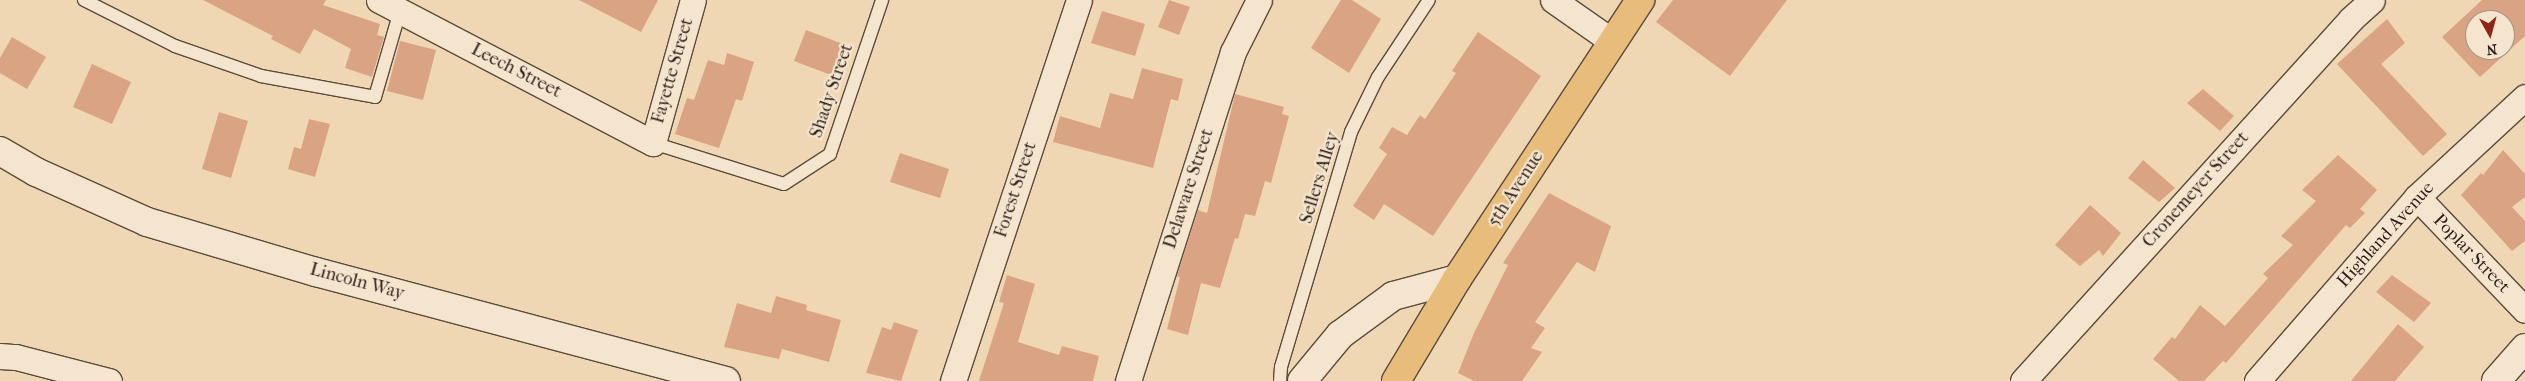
<!DOCTYPE html>
<html>
<head>
<meta charset="utf-8">
<style>
  body { margin:0 }
  #map { position:relative; width:2525px; height:381px; overflow:hidden; background:#f0d7b3; font-family:"IM FELL French Canon",serif }
  div>[style] { position:absolute }
  [style*='--x'] { left:calc(var(--x)*1px); top:calc(var(--y)*1px); width:calc(var(--w)*1px); rotate:calc(var(--a)*1deg) }
  .building>* { inset:0; background:#daa383 }
  .roads { filter:drop-shadow(1px 0 #5b4b3d) drop-shadow(-1px 0 #5b4b3d) drop-shadow(0 1px #5b4b3d) drop-shadow(0 -1px #5b4b3d) }
  .lane>* { height:12px; margin:-6px; padding:0 6px; transform-origin:6px; border-radius:6px; background:#f5e5ce }
  .street>* { height:25px; margin:-12.5px; padding:0 12.5px; transform-origin:12.5px; border-radius:12.5px; background:#f5e5ce }
  .secondary>* { height:28px; margin:-14px; padding:0 14px; transform-origin:14px; border-radius:14px; background:#f5e5ce }
  .primary>* { height:28px; margin:-14px; padding:0 14px; transform-origin:14px; border-radius:14px; background:#e8bc7a }
  span { translate:-50% -50%; white-space:nowrap; text-align:center; line-height:1.15; -webkit-text-stroke:4.5px #f5e5ce; paint-order:stroke }
  .street-label { font-size:18px; color:#291c16 }
  .north { position:absolute; left:2465px; top:10px; width:50px; height:50px; box-sizing:border-box; background:#f5e5ce; border:1px solid #a39584; border-radius:50%; rotate:173deg; font-size:14px; font-weight:700; line-height:20px; text-align:center; color:#291c16 }
  .north::after { content:''; display:block; margin:auto; width:18px; height:22px; background:#8f2418; clip-path:polygon(50% 0,100% 100%,50% 72%,0 100%) }
</style>
</head>
<body>
<div id="map">
  <div class="building">
    <div style="clip-path:polygon(203px 0,326px 0,323px 5px,380px 24px,377px 35px,384px 37px,372px 77px,345px 68px,351px 49px,314px 29px,300px 54px,271px 39px,273px 36px)"></div>
    <div style="clip-path:polygon(579px 0,658px 0,641px 32px)"></div>
    <div style="clip-path:polygon(1169px 0,1190px 7px,1179px 35px,1158px 27px)"></div>
    <div style="clip-path:polygon(1341px 0,1352px 0,1381px 19px,1349px 73px,1311px 48px)"></div>
    <div style="clip-path:polygon(1673px 0,1787px 0,1730px 76px,1656px 22px)"></div>
    <div style="clip-path:polygon(evenodd,2482px 0,2525px 0,2525px 36px,2480px 77px,2442px 37px,2482px 0,2475px 20px,2505px 20px,2505px 50px,2475px 50px,2475px 20px)"></div>
    <div style="clip-path:polygon(1102px 11px,1145px 24px,1135px 56px,1091px 43px)"></div>
    <div style="clip-path:polygon(2387px 19px,2405px 43px,2381px 64px,2447px 134px,2423px 156px,2337px 64px)"></div>
    <div style="clip-path:polygon(806px 30px,843px 44px,831px 75px,794px 61px)"></div>
    <div style="clip-path:polygon(1478px 32px,1541px 76px,1433px 236px,1384px 204px,1374px 220px,1353px 206px,1387px 154px,1379px 148px,1392px 127px,1407px 135px,1420px 115px,1425px 119px,1456px 73px,1452px 71px)"></div>
    <div style="clip-path:polygon(12px 37px,46px 57px,27px 89px,0 73px,0 58px)"></div>
    <div style="clip-path:polygon(400px 41px,436px 50px,423px 100px,387px 91px)"></div>
    <div style="clip-path:polygon(727px 53px,754px 62px,742px 101px,736px 99px,719px 148px,675px 134px,687px 98px,694px 100px,708px 60px,724px 65px)"></div>
    <div style="clip-path:polygon(92px 64px,131px 82px,112px 124px,73px 107px)"></div>
    <div style="clip-path:polygon(1142px 68px,1183px 79px,1178px 101px,1171px 99px,1153px 168px,1053px 142px,1060px 116px,1100px 128px,1110px 93px,1133px 99px)"></div>
    <div style="clip-path:polygon(2203px 89px,2234px 116px,2220px 131px,2187px 103px)"></div>
    <div style="clip-path:polygon(1235px 94px,1284px 107px,1282px 114px,1289px 116px,1271px 183px,1265px 181px,1255px 216px,1245px 214px,1238px 239px,1235px 238px,1220px 288px,1201px 283px,1188px 335px,1167px 329px,1180px 277px,1177px 276px,1198px 210px,1207px 213px)"></div>
    <div style="clip-path:polygon(219px 112px,248px 121px,231px 178px,202px 169px)"></div>
    <div style="clip-path:polygon(309px 119px,330px 124px,315px 177px,288px 169px,294px 147px,301px 149px)"></div>
    <div style="clip-path:polygon(2503px 150px,2525px 174px,2525px 197px,2512px 207px,2525px 221px,2525px 241px,2512px 251px,2461px 195px,2481px 173px,2483px 175px)"></div>
    <div style="clip-path:polygon(900px 153px,949px 169px,940px 198px,890px 182px)"></div>
    <div style="clip-path:polygon(2338px 155px,2377px 190px,2360px 209px,2365px 213px,2350px 228px,2346px 225px,2226px 363px,2223px 361px,2204px 381px,2179px 381px,2153px 359px,2172px 337px,2175px 339px,2200px 305px,2225px 326px,2268px 278px,2263px 274px,2293px 245px,2281px 236px,2316px 201px,2302px 190px)"></div>
    <div style="clip-path:polygon(2143px 160px,2175px 188px,2159px 202px,2128px 178px)"></div>
    <div style="clip-path:polygon(1549px 193px,1611px 226px,1595px 272px,1577px 262px,1535px 322px,1545px 328px,1531px 348px,1542px 352px,1522px 381px,1474px 381px,1458px 373px,1474px 333px,1508px 265px,1503px 263px)"></div>
    <div style="clip-path:polygon(2090px 205px,2121px 233px,2103px 256px,2099px 250px,2080px 266px,2055px 245px)"></div>
    <div style="clip-path:polygon(1007px 275px,1035px 284px,1018px 342px,1059px 355px,1062px 346px,1099px 356px,1093px 381px,979px 381px,1004px 303px,999px 302px)"></div>
    <div style="clip-path:polygon(2392px 275px,2431px 303px,2414px 322px,2376px 292px)"></div>
    <div style="clip-path:polygon(776px 296px,807px 305px,806px 310px,841px 320px,829px 362px,782px 349px,779px 359px,724px 347px,737px 303px,771px 313px)"></div>
    <div style="clip-path:polygon(894px 322px,918px 330px,901px 381px,866px 373px,882px 327px,891px 330px)"></div>
    <div style="clip-path:polygon(2398px 324px,2424px 347px,2395px 381px,2351px 381px)"></div>
  </div>
  <div class="roads">
    <div class="lane">
      <div style="--x:84;--y:0;--w:102;--a:26.8"></div>
      <div style="--x:175;--y:46;--w:91;--a:19.2"></div>
      <div style="--x:261;--y:76;--w:116;--a:10.4"></div>
      <div style="--x:375;--y:97;--w:90;--a:-73.8"></div>
      <div style="--x:653;--y:143;--w:137;--a:17.4"></div>
      <div style="--x:784;--y:184;--w:55;--a:-33.1"></div>
      <div style="--x:830;--y:154;--w:163;--a:-71.3"></div>
      <div style="--x:1280;--y:381;--w:14;--a:-86"></div>
      <div style="--x:1281;--y:367;--w:245;--a:-73.4"></div>
      <div style="--x:1351;--y:132;--w:61;--a:-63.9"></div>
      <div style="--x:1378;--y:77;--w:92;--a:-56.5"></div>
    </div>
    <div class="street">
      <div style="--x:379;--y:0;--w:309;--a:27.6"></div>
      <div style="--x:653;--y:143;--w:148;--a:-74.4"></div>
      <div style="--x:1553;--y:0;--w:73;--a:35"></div>
      <div style="--x:2417;--y:197;--w:156;--a:46.3"></div>
      <div style="--x:0;--y:356;--w:16;--a:4"></div>
      <div style="--x:16;--y:357;--w:96;--a:14.5"></div>
      <div style="--x:953;--y:381;--w:401;--a:-71.7"></div>
      <div style="--x:1128;--y:381;--w:345;--a:-72.3"></div>
      <div style="--x:1233;--y:52;--w:58;--a:-63.4"></div>
      <div style="--x:2023;--y:381;--w:488;--a:-47.8"></div>
      <div style="--x:2351;--y:19;--w:28;--a:-42"></div>
      <div style="--x:2257;--y:381;--w:244;--a:-49"></div>
      <div style="--x:2417;--y:197;--w:147;--a:-42.8"></div>
    </div>
    <div class="secondary">
      <div style="--x:0;--y:151;--w:42;--a:30.3"></div>
      <div style="--x:36;--y:172;--w:122;--a:24.2"></div>
      <div style="--x:147;--y:222;--w:176;--a:16.5"></div>
      <div style="--x:316;--y:272;--w:424;--a:14.9"></div>
      <div style="--x:1302;--y:381;--w:60;--a:-50.4"></div>
      <div style="--x:1340;--y:335;--w:66;--a:-36.3"></div>
      <div style="--x:1393;--y:296;--w:66;--a:-14.9"></div>
      <div style="--x:2496;--y:381;--w:44;--a:-48.7"></div>
    </div>
    <div class="primary">
      <div style="--x:1396;--y:381;--w:119;--a:-59.1"></div>
      <div style="--x:1457;--y:279;--w:334;--a:-56.7"></div>
    </div>
  </div>
  <div class="street-label">
    <span style="left:516px;top:71px;rotate:27deg">Leech Street</span>
    <span style="left:673px;top:71px;rotate:-74deg">Fayette Street</span>
    <span style="left:832px;top:91px;rotate:-71deg">Shady Street</span>
    <span style="left:1320px;top:178px;rotate:-73deg">Sellers Alley</span>
    <span style="left:1189px;top:189px;rotate:-72deg">Delaware Street</span>
    <span style="left:1516px;top:189px;rotate:-57deg">5th Avenue</span>
    <span style="left:1016px;top:190px;rotate:-72deg">Forest Street</span>
    <span style="left:2196px;top:190px;rotate:-48deg">Cronemeyer Street</span>
    <span style="left:2386px;top:235px;rotate:-48deg">Highland Avenue</span>
    <span style="left:2471px;top:254px;rotate:46deg">Poplar Street</span>
    <span style="left:357px;top:282px;rotate:15deg">Lincoln Way</span>
  </div>
  <div class="north">N</div>
</div>
</body>
</html>
